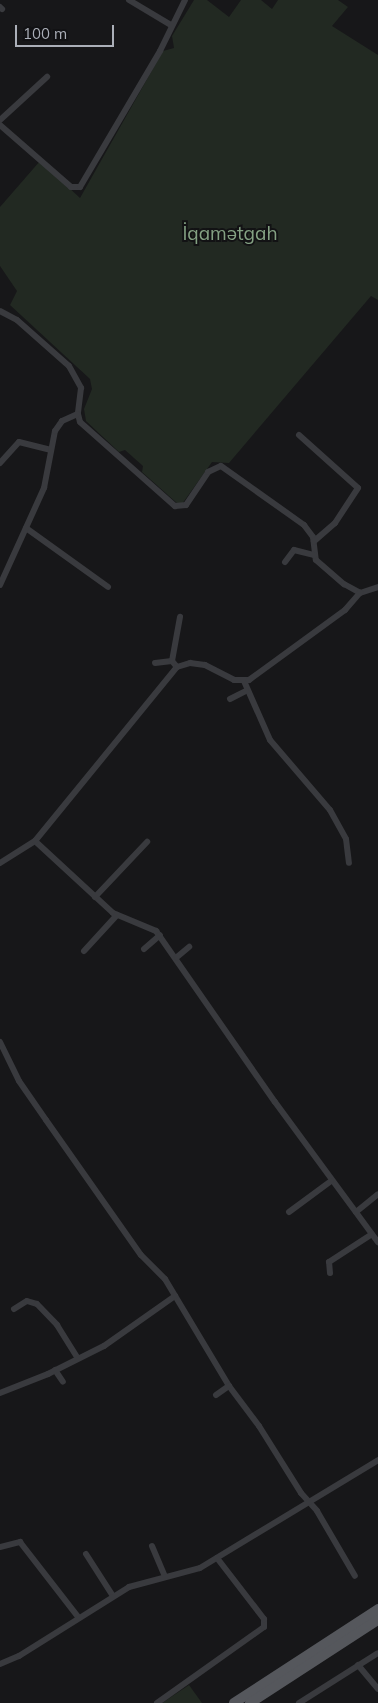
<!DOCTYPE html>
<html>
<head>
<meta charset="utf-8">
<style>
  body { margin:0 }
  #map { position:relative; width:378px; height:1703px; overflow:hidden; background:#171719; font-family:Mulish,sans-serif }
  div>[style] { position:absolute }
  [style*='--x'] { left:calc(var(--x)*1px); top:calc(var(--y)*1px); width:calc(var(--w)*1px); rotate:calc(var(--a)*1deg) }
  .green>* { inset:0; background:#222922 }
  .minor>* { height:6px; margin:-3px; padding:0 3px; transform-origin:3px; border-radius:3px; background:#393a3e }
  .primary>* { height:10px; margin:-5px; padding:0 5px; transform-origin:5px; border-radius:5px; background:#55575c }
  span { translate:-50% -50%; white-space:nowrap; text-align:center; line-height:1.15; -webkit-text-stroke:4px #121214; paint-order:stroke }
  .park-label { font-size:19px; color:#84a183 }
  .scale { position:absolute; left:15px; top:25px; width:99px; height:22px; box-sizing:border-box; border:2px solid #abafb8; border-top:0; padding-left:6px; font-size:15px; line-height:18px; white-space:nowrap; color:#abafb8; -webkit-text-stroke:4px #121214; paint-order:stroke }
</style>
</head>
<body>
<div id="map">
  <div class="green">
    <div style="clip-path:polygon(194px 0,207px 0,229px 17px,241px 0,261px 0,272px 9px,278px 0,338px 0,348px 7px,332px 26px,378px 55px,378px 300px,371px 296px,229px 463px,212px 462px,182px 504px,178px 504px,142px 472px,143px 466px,125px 450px,119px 452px,86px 421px,84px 409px,92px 389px,90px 379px,10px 305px,17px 291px,0 266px,0 207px,40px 161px,80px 198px,163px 51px,174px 48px,172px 36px)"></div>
    <div style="clip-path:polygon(189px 1685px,202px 1703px,162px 1703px)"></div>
  </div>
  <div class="minor">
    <div style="--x:129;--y:0;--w:49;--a:30.8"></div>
    <div style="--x:0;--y:7;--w:3;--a:45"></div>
    <div style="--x:0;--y:120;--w:64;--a:-42.5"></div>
    <div style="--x:0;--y:125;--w:94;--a:41.1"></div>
    <div style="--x:71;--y:187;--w:9;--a:0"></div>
    <div style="--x:80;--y:187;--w:158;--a:-59.5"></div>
    <div style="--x:160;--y:51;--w:57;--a:-63.9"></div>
    <div style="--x:0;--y:311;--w:19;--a:28"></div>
    <div style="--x:17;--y:320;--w:69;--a:41.5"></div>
    <div style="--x:69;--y:366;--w:25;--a:61"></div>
    <div style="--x:81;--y:388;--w:26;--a:97"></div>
    <div style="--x:78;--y:414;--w:8;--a:76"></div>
    <div style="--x:80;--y:422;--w:127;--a:41.5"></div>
    <div style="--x:175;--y:506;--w:11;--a:-5"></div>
    <div style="--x:186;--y:505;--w:40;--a:-56"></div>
    <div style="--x:208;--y:472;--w:14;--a:-25"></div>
    <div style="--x:221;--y:466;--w:102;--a:35.4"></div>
    <div style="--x:304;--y:525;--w:15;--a:53"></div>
    <div style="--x:313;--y:537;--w:23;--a:83"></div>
    <div style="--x:316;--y:560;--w:37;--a:41"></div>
    <div style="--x:344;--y:584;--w:18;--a:29"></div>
    <div style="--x:360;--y:593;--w:19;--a:-18"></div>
    <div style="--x:299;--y:435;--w:79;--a:41.9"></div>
    <div style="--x:358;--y:488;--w:42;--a:123.3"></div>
    <div style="--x:335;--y:523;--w:28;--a:139"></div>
    <div style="--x:0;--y:463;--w:28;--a:-48"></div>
    <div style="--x:19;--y:442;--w:32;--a:14"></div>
    <div style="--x:26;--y:528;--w:101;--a:35.7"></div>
    <div style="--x:285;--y:562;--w:15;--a:-53"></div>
    <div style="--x:294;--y:550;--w:21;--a:14"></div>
    <div style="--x:0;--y:585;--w:107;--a:-65.6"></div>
    <div style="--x:44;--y:488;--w:58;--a:-79.1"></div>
    <div style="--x:55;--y:431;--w:12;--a:-55"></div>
    <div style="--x:62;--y:421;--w:17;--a:-24"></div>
    <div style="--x:155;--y:663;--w:17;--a:-7"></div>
    <div style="--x:177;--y:667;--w:8;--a:-130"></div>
    <div style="--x:172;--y:661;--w:45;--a:-79.7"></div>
    <div style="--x:244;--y:681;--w:64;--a:66.2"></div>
    <div style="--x:270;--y:740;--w:92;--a:49.4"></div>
    <div style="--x:330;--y:810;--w:33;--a:61"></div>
    <div style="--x:346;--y:839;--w:24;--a:83"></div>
    <div style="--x:230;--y:699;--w:18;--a:-27"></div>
    <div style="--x:35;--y:841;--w:106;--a:42.7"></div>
    <div style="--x:113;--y:913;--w:47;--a:22.7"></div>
    <div style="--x:156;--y:931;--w:208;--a:55.2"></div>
    <div style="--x:275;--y:1102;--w:174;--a:53.7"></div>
    <div style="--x:0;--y:863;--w:41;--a:-32.2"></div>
    <div style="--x:35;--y:841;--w:225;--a:-50.8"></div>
    <div style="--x:177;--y:667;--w:14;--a:-17"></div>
    <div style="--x:190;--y:663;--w:15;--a:8"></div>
    <div style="--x:205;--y:665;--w:33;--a:27"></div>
    <div style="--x:234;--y:680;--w:15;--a:0"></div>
    <div style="--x:249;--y:680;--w:119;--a:-36.1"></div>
    <div style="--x:345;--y:610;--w:23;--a:-49"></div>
    <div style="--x:95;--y:897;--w:76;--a:-46.6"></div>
    <div style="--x:144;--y:949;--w:21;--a:-41"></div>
    <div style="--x:84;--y:951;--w:49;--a:-47.5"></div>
    <div style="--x:177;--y:957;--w:16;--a:-40"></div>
    <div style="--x:0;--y:1042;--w:43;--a:64"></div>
    <div style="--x:19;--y:1081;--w:47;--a:55.3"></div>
    <div style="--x:46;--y:1120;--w:165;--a:54.9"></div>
    <div style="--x:141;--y:1255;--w:34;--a:45"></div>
    <div style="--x:165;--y:1279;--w:125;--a:59.1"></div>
    <div style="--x:229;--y:1386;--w:50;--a:53.1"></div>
    <div style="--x:259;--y:1426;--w:79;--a:57.9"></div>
    <div style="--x:301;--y:1493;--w:24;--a:48"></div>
    <div style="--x:317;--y:1511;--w:75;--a:59.7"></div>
    <div style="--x:289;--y:1212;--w:52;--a:-36.4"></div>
    <div style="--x:356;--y:1212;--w:28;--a:-39"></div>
    <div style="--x:330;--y:1273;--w:11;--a:-95"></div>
    <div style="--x:329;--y:1262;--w:51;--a:-33.1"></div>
    <div style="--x:14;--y:1309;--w:15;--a:-32"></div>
    <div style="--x:27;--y:1301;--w:10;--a:17"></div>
    <div style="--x:37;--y:1304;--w:29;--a:46"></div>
    <div style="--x:57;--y:1325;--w:38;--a:58"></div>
    <div style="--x:55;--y:1370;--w:14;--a:56"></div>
    <div style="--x:0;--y:1393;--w:52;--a:-21.6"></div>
    <div style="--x:48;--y:1374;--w:63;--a:-26.6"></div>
    <div style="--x:104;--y:1346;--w:87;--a:-35.2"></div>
    <div style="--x:216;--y:1395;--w:16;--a:-35"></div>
    <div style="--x:152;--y:1546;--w:33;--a:67"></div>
    <div style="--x:0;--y:1547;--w:21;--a:-14"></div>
    <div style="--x:20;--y:1542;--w:96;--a:52.2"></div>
    <div style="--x:86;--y:1554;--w:50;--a:57.3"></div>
    <div style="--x:0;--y:1664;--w:21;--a:-23"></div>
    <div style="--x:19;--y:1656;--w:130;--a:-32.1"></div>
    <div style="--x:129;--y:1587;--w:73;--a:-15"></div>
    <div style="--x:200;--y:1568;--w:208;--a:-31.2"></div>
    <div style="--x:358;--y:1665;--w:31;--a:50"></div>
    <div style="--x:157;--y:1703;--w:131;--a:-35.4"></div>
    <div style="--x:264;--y:1627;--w:8;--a:-90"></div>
    <div style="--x:264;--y:1619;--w:77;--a:-127.6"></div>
    <div style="--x:299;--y:1703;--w:93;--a:-32.3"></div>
  </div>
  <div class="primary">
    <div style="--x:234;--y:1703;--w:172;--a:-33.1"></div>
    <div style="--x:250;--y:1703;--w:153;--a:-33"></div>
  </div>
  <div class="park-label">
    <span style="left:230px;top:234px">İqamətgah</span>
  </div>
  <div class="scale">100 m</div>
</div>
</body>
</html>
